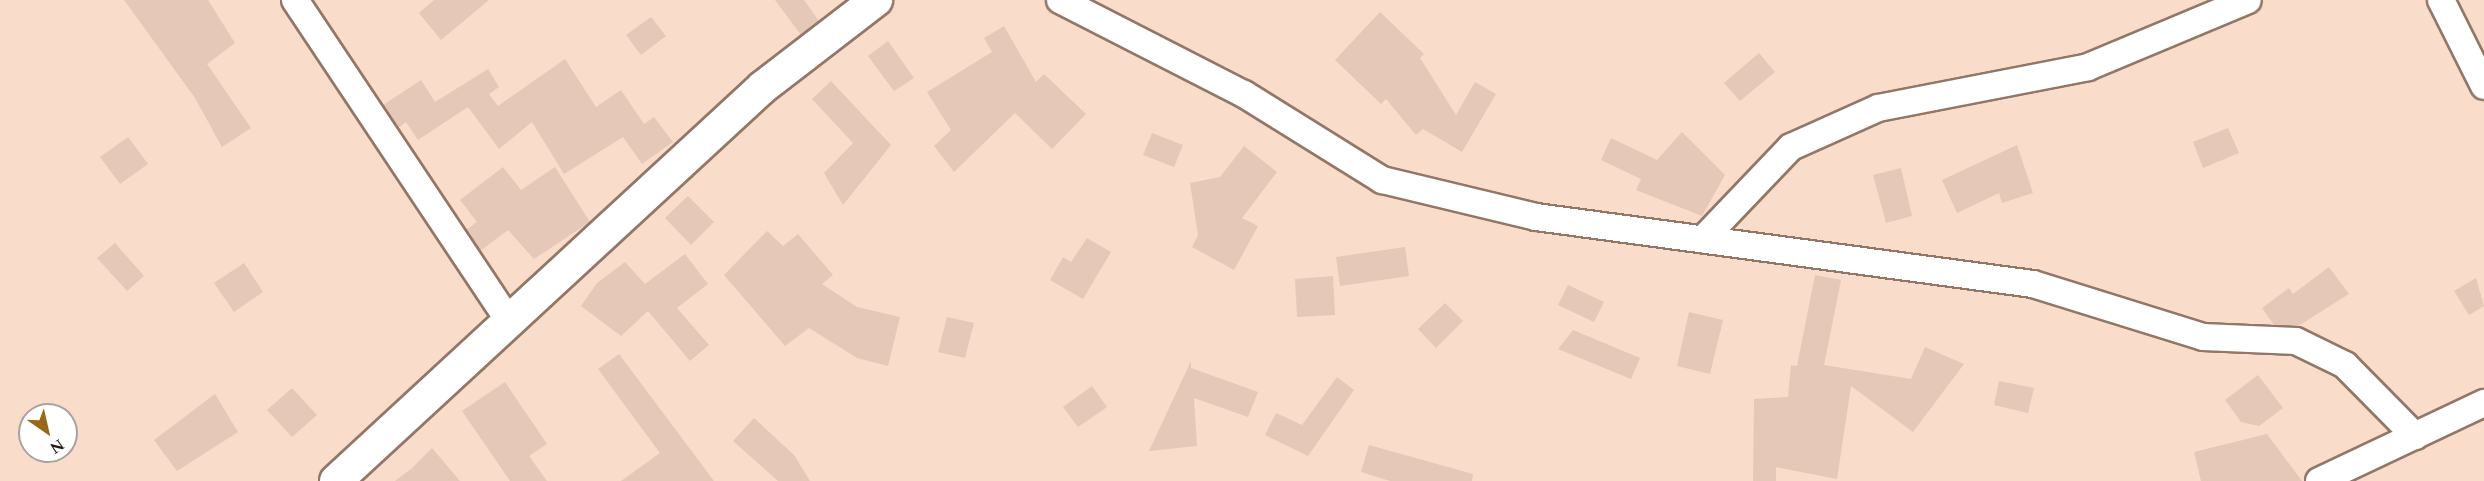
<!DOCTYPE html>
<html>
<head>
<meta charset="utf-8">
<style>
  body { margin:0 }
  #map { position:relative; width:2484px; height:481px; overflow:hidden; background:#feece1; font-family:Spectral,serif }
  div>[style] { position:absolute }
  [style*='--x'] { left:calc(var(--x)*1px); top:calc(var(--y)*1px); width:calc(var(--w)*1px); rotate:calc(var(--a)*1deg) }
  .built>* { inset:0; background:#fadccb }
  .building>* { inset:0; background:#e5c8b7 }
  .roads { filter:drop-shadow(2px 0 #927768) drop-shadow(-2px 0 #927768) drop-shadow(0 2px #927768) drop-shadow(0 -2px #927768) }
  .minor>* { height:26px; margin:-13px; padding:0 13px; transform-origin:13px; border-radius:13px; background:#fff }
  .tertiary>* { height:32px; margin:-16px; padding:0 16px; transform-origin:16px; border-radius:16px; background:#fff }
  span { translate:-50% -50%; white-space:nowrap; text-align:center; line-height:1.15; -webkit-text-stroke:4.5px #fff; paint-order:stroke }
  .north { position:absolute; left:18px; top:403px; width:60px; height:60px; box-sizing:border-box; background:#fff; border:2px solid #a8a3a1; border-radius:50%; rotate:146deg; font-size:16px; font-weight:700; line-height:24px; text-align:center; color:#251a14 }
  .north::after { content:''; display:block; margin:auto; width:21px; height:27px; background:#976817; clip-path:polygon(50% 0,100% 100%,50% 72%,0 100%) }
</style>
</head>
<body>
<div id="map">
  <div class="built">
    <div style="clip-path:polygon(evenodd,0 0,2484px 0,2484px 481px,0 481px,0 0,30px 415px,66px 415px,66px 451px,30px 451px,30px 415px)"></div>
  </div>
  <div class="building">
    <div style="clip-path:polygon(124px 0,208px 0,235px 43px,207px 64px,251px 128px,222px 147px,195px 98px)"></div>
    <div style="clip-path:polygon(434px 0,489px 0,441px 40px,419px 13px)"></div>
    <div style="clip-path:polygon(775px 0,804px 0,819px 21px,801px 35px)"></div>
    <div style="clip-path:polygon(1380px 12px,1424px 54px,1420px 58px,1456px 115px,1475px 82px,1496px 94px,1462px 152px,1423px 129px,1416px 135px,1386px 99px,1381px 104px,1335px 60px)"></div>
    <div style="clip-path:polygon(651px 17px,666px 36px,641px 55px,626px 35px)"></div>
    <div style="clip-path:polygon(1004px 26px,1036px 82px,1044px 74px,1086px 114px,1052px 149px,1015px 113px,954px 172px,934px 146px,951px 130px,927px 92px,992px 52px,984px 38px)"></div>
    <div style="clip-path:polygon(888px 41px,914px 78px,894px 91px,868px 56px)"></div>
    <div style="clip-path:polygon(1759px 53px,1775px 72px,1740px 101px,1724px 83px)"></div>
    <div style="clip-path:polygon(565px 59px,596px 107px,621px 90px,644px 124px,654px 117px,673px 142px,642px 164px,623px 137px,564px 174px,532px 122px,499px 149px,468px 107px,418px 140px,406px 122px,398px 128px,383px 105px,421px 80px,435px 102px,488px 69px,499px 87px,489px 94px,498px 106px)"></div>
    <div style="clip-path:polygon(831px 81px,891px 145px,843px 205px,824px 173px,853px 143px,812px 99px)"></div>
    <div style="clip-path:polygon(2228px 128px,2239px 153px,2203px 168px,2193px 142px)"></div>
    <div style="clip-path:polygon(1682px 132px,1725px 175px,1702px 216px,1636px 190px,1641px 179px,1601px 160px,1611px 138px,1657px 160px)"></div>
    <div style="clip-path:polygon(1152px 133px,1183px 145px,1174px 167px,1143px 155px)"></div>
    <div style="clip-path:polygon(128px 137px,148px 164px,120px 184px,100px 157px)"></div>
    <div style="clip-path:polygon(2017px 145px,2033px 193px,2002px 203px,1999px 193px,1957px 213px,1942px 180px)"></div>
    <div style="clip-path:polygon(1244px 146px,1277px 172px,1242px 218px,1258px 226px,1234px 270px,1192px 247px,1198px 235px,1190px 183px,1220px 177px)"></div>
    <div style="clip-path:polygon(503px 167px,521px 190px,555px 167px,590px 222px,534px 259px,508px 230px,480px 251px,466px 230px,477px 222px,460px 200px)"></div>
    <div style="clip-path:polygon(1901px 168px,1912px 216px,1886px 223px,1873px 175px)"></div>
    <div style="clip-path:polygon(688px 196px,714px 222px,691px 245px,665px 218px)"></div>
    <div style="clip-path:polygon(767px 231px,783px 246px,798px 234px,833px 275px,822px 284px,857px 307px,900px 317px,888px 366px,857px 358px,809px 328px,785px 346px,724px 275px)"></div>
    <div style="clip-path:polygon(1087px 238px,1111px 252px,1083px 299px,1050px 280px,1063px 257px,1071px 262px)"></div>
    <div style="clip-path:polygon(115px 243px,144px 276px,127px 291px,97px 258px)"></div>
    <div style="clip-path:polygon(1405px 247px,1409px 276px,1340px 286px,1336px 257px)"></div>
    <div style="clip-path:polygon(685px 254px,708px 284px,677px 308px,709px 345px,690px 361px,648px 311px,621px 336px,581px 306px,597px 283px,625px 262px,645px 284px)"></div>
    <div style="clip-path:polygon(244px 263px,263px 292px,234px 312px,214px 283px)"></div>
    <div style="clip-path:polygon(2329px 267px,2349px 294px,2298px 326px,2274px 325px,2262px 308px,2289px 288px,2293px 294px)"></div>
    <div style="clip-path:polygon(1815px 275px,1841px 280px,1824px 365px,1911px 379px,1925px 347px,1964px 364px,1913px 432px,1851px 386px,1837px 479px,1776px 467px,1776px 481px,1753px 481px,1754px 399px,1788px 397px,1791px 365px,1797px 366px)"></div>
    <div style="clip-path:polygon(1333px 276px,1335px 315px,1297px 317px,1295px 279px)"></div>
    <div style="clip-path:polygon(2476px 278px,2484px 306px,2469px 315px,2454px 291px)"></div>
    <div style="clip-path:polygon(1568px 285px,1604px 302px,1594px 322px,1558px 305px)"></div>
    <div style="clip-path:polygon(1445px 303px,1463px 321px,1436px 348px,1418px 329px)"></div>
    <div style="clip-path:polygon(1689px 312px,1723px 320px,1710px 374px,1677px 366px)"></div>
    <div style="clip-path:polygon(947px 317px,974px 323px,965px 358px,938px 352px)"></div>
    <div style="clip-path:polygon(1573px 330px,1640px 358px,1631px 379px,1558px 349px)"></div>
    <div style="clip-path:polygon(619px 354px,714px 481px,621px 481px,660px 453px,598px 369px)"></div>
    <div style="clip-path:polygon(1191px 361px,1191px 368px,1258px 392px,1248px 417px,1194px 398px,1197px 446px,1149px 451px)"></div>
    <div style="clip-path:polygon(2258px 375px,2283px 408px,2259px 426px,2241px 422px,2225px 400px)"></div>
    <div style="clip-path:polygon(1337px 377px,1354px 390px,1308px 456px,1265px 435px,1276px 413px,1302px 425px)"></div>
    <div style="clip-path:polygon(1999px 381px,2034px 388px,2028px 413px,1994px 405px)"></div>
    <div style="clip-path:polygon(505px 382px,547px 444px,529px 456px,547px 481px,510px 481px,462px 411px)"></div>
    <div style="clip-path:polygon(1092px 386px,1107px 407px,1078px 427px,1063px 407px)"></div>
    <div style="clip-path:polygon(292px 388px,317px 415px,292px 437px,267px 410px)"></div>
    <div style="clip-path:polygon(215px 394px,238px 432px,177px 471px,154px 440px)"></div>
    <div style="clip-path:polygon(754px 418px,794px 455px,810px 481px,778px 481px,733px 441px)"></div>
    <div style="clip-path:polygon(2267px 434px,2302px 481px,2201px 481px,2194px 452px)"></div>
    <div style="clip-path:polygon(1369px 445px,1473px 474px,1472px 481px,1390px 481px,1361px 472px)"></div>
    <div style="clip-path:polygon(432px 448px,460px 481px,395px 481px,412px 468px)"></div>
  </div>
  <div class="roads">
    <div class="minor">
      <div style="--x:295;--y:0;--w:386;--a:56.3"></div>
      <div style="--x:1060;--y:0;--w:207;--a:27.1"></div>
      <div style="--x:1244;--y:94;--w:163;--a:31.9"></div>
      <div style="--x:1382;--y:180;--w:158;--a:13.5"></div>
      <div style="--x:1536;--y:217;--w:501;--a:7.68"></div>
      <div style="--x:2033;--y:284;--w:178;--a:17.3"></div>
      <div style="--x:2203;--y:337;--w:93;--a:2.5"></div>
      <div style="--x:2296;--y:341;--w:55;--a:26.1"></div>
      <div style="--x:2345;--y:365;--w:100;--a:45.4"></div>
      <div style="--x:2441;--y:0;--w:96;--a:63.4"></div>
      <div style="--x:1703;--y:239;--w:127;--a:-46.3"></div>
      <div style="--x:1791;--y:147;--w:95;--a:-24.1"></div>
      <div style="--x:1878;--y:108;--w:214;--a:-11"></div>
      <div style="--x:2088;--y:67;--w:173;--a:-22.7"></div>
      <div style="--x:2319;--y:481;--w:183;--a:-25.3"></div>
    </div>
    <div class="tertiary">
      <div style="--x:336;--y:481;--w:581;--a:-42.7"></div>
      <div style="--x:763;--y:87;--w:143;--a:-37.6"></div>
    </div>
  </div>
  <div class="north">N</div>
</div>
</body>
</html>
